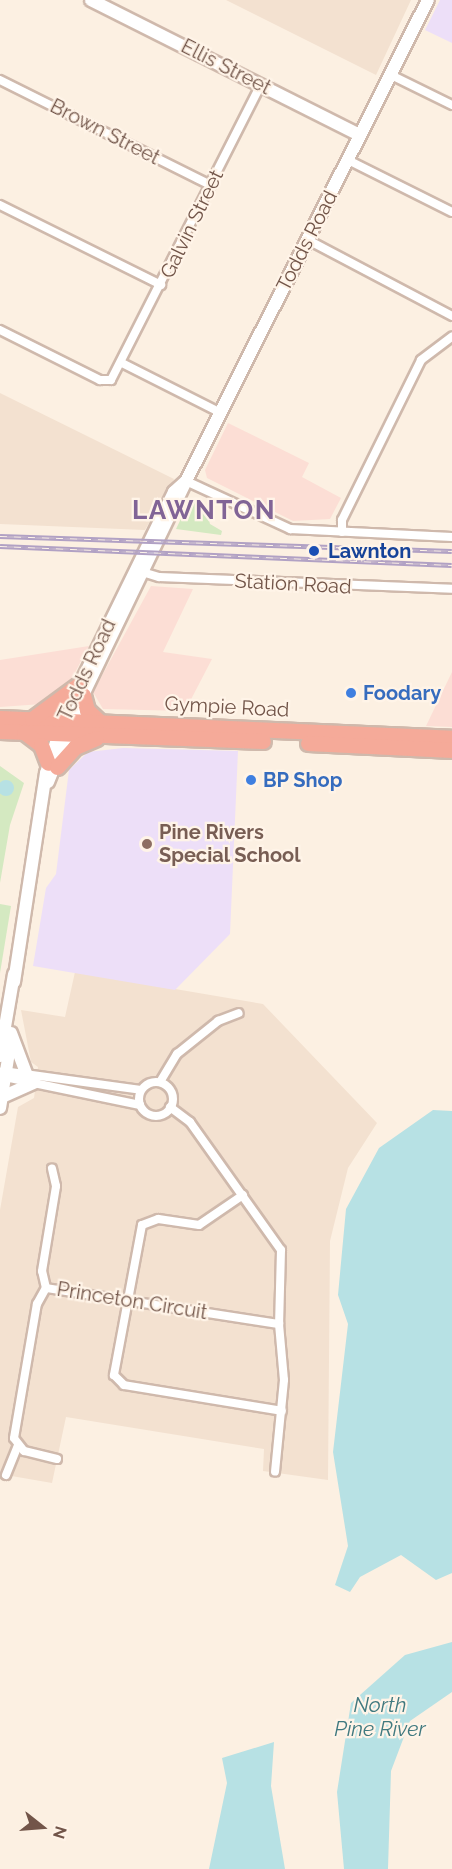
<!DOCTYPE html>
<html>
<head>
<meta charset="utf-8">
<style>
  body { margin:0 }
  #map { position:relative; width:452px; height:1869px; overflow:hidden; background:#fcf0e2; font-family:Raleway,sans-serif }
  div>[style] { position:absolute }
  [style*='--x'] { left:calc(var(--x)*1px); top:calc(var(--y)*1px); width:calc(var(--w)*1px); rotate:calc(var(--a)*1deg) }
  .residential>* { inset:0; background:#f3e1d0 }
  .commercial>* { inset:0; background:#fcded5 }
  .education>* { inset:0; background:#eddff8 }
  .green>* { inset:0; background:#d4e9c1 }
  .water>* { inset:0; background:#b7e1e4 }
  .round { border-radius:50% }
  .roads { filter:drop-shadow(2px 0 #cfb9ac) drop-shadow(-2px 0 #cfb9ac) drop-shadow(0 2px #cfb9ac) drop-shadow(0 -2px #cfb9ac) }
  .street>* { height:8px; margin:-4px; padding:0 4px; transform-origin:4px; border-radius:4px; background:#fff }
  .street>.ring { margin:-4px; padding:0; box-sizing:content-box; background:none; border:8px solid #fff; border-radius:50% }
  .secondary>* { height:12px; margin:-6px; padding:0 6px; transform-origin:6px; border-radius:6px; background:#fff }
  .highway>* { height:15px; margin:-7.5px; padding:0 7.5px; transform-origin:7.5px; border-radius:7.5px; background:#f5aa99 }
  .rail>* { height:4.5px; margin-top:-2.25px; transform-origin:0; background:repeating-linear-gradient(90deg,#fff4e8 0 7px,#b1a1c4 0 14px); box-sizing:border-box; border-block:2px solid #b1a1c4 }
  .dots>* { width:16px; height:16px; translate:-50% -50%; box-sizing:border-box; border:3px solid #fff4e8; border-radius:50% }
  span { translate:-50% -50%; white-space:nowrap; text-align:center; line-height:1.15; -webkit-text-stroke:4.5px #fff4e8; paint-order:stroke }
  .street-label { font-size:20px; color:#725549 }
  .transit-label { font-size:20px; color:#164399; font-weight:700 }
  .left { translate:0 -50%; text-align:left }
  .shop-label { font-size:20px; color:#366cbe; font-weight:700 }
  .education-label { font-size:20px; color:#785e54; font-weight:700 }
  .water-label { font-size:21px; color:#40797f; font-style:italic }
  .district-label { font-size:26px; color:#816496; font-weight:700; letter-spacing:1.5px }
  .north { position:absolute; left:12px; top:1797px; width:60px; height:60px; -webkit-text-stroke:4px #fff4e8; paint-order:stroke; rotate:107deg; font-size:16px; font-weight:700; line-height:24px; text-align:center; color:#725549 }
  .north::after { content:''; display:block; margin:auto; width:21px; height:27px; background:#725549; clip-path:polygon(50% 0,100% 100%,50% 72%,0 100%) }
</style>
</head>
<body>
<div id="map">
  <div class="residential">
    <div style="clip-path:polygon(226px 0,411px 0,376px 75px)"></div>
    <div style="clip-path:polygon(0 393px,174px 479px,145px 530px,0 524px)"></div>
    <div style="clip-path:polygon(75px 972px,263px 1004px,377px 1123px,348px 1168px,330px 1241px,328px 1480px,263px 1471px,264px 1449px,66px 1417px,52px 1483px,0 1474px,0 1210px,18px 1107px,34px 1098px,38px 1067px,31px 1062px,21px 1010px,65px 1017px)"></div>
  </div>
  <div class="commercial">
    <div style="clip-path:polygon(228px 423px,309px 463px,302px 477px,341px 498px,330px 519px,293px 521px,207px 478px,205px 470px)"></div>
    <div style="clip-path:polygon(151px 586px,193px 589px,163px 652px,212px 659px,185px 711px,103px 709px,93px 692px)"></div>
    <div style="clip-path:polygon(89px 646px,69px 684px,42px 704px,0 707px,0 660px)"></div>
    <div style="clip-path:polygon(452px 672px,452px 727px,426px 726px)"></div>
  </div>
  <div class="education">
    <div style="clip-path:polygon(440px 0,452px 0,452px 43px,425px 30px)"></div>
    <div style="clip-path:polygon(123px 748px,238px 751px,230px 934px,175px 990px,33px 966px,46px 888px,56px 874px,69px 770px,88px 752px)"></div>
  </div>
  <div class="green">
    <div style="clip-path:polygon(190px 500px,205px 506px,210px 524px,222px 531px,221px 535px,176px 529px)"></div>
    <div style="clip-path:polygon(0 766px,24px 783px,10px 825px,0 883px)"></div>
    <div style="clip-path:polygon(0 904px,11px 906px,0 973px)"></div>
  </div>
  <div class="water">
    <div class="round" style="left:-2px;top:780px;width:16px;height:16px"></div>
    <div style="clip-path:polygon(433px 1110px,452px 1111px,452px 1573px,436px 1580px,401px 1555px,360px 1577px,350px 1592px,335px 1585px,348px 1546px,333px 1452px,348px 1324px,338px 1295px,346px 1209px,379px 1148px)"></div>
    <div style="clip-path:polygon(452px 1642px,452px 1692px,410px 1721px,391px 1771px,388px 1869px,344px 1869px,337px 1792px,351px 1703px,405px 1655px)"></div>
    <div style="clip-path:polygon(274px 1742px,271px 1786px,285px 1869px,209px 1869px,227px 1783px,222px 1758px)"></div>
  </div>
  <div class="roads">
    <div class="street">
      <div style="--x:391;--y:75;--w:68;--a:26.2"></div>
      <div style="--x:0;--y:80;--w:236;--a:26.5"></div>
      <div style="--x:348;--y:160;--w:116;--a:26.6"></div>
      <div style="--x:0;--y:205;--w:180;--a:26.4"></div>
      <div style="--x:308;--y:240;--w:163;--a:27.8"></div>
      <div style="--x:0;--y:330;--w:112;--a:26.6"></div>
      <div style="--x:100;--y:380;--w:11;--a:0"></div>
      <div style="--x:111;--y:380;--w:332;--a:-63.1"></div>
      <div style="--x:122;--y:363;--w:111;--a:26.8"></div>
      <div style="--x:186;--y:481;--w:115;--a:24.8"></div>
      <div style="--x:290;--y:529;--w:162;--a:2.8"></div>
      <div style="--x:342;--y:532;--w:12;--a:-90"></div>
      <div style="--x:342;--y:520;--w:178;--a:-63.7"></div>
      <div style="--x:421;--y:360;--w:39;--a:-37"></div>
      <div style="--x:139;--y:571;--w:21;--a:17"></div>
      <div style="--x:159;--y:577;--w:293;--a:2.3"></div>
      <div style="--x:3;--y:1071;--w:139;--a:7.8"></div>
      <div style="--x:0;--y:1076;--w:143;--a:11.7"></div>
      <div style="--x:160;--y:1082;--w:33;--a:-59"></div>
      <div style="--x:177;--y:1054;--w:53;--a:-38.8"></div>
      <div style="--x:218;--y:1021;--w:22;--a:-21"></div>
      <div class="ring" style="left:139px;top:1082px;width:26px;height:26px"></div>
      <div style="--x:170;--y:1107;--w:25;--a:37"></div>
      <div style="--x:190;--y:1122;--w:157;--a:54.6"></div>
      <div style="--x:281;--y:1250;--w:74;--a:91.5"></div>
      <div style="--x:279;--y:1324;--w:56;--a:84.9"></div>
      <div style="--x:284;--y:1380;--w:92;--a:95.6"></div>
      <div style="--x:243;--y:1195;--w:53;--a:145.7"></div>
      <div style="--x:199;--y:1225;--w:41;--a:-171.7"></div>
      <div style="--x:158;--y:1219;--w:17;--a:159"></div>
      <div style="--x:142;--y:1225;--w:153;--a:100.6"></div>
      <div style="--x:114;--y:1375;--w:14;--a:45"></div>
      <div style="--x:124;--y:1385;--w:160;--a:9.3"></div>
      <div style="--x:46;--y:1288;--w:17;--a:-103"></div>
      <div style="--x:42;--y:1271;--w:86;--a:-80.6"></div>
      <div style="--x:56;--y:1186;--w:18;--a:-103"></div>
      <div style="--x:57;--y:1459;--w:34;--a:-166"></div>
      <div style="--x:24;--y:1451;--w:16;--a:-128"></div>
      <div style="--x:14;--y:1438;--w:136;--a:-80.3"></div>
      <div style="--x:37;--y:1304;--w:18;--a:-61"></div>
      <div style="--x:46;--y:1288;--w:236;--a:8.8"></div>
      <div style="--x:6;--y:1475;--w:31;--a:-68"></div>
    </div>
    <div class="secondary">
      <div style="--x:91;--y:0;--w:301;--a:26.7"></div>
      <div style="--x:75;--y:695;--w:226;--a:-64"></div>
      <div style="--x:174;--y:492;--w:15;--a:-42"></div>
      <div style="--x:48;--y:782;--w:94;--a:-68.1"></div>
      <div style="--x:83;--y:695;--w:237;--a:-64.3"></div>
      <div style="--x:186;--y:481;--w:538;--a:-63.29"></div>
      <div style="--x:14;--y:982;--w:211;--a:-81.3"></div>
      <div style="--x:46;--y:773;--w:48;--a:-71.9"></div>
      <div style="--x:11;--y:1033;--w:43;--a:69.4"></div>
      <div style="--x:0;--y:1056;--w:83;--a:-80.3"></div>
      <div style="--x:2;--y:1097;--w:35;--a:-24"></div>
      <div style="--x:0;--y:1108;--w:69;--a:-80.8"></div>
    </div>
    <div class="highway">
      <div style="--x:83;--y:695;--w:16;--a:75"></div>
      <div style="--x:87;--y:710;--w:19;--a:43"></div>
      <div style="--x:0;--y:718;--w:452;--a:2.5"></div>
      <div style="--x:32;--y:719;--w:56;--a:-36.3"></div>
      <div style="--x:0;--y:731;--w:263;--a:2.2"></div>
      <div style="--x:24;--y:732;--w:21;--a:37"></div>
      <div style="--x:41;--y:745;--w:19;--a:69"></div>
      <div style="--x:308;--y:743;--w:144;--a:2.8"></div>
      <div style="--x:57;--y:767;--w:27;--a:-48"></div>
      <div style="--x:75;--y:747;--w:23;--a:-23"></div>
    </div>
  </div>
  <div class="rail">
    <div style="--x:0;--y:536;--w:452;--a:1.9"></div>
    <div style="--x:0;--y:546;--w:452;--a:2.4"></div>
  </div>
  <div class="dots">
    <div style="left:314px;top:551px;background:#1a4fb4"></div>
    <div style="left:351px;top:693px;background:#3f7fe0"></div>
    <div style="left:251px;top:780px;background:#3f7fe0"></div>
    <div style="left:147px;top:844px;background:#8d6e63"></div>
  </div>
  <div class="street-label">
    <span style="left:226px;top:67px;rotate:27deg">Ellis Street</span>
    <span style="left:105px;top:132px;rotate:27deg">Brown Street</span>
    <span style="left:192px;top:224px;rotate:-64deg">Galvin Street</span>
    <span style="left:307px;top:241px;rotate:-63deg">Todds Road</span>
    <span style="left:293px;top:584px;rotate:3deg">Station Road</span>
    <span style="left:87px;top:670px;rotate:-65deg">Todds Road</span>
    <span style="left:227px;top:707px;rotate:3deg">Gympie Road</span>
    <span style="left:132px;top:1301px;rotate:9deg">Princeton Circuit</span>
  </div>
  <div class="transit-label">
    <span class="left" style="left:328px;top:551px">Lawnton</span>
  </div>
  <div class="shop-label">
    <span class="left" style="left:363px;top:693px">Foodary</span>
    <span class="left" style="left:263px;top:780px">BP Shop</span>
  </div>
  <div class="education-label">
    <span class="left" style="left:159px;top:844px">Pine Rivers<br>Special School</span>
  </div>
  <div class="water-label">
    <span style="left:380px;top:1717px">North<br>Pine River</span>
  </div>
  <div class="district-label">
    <span style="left:204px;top:511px">LAWNTON</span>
  </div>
  <div class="north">N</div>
</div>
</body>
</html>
